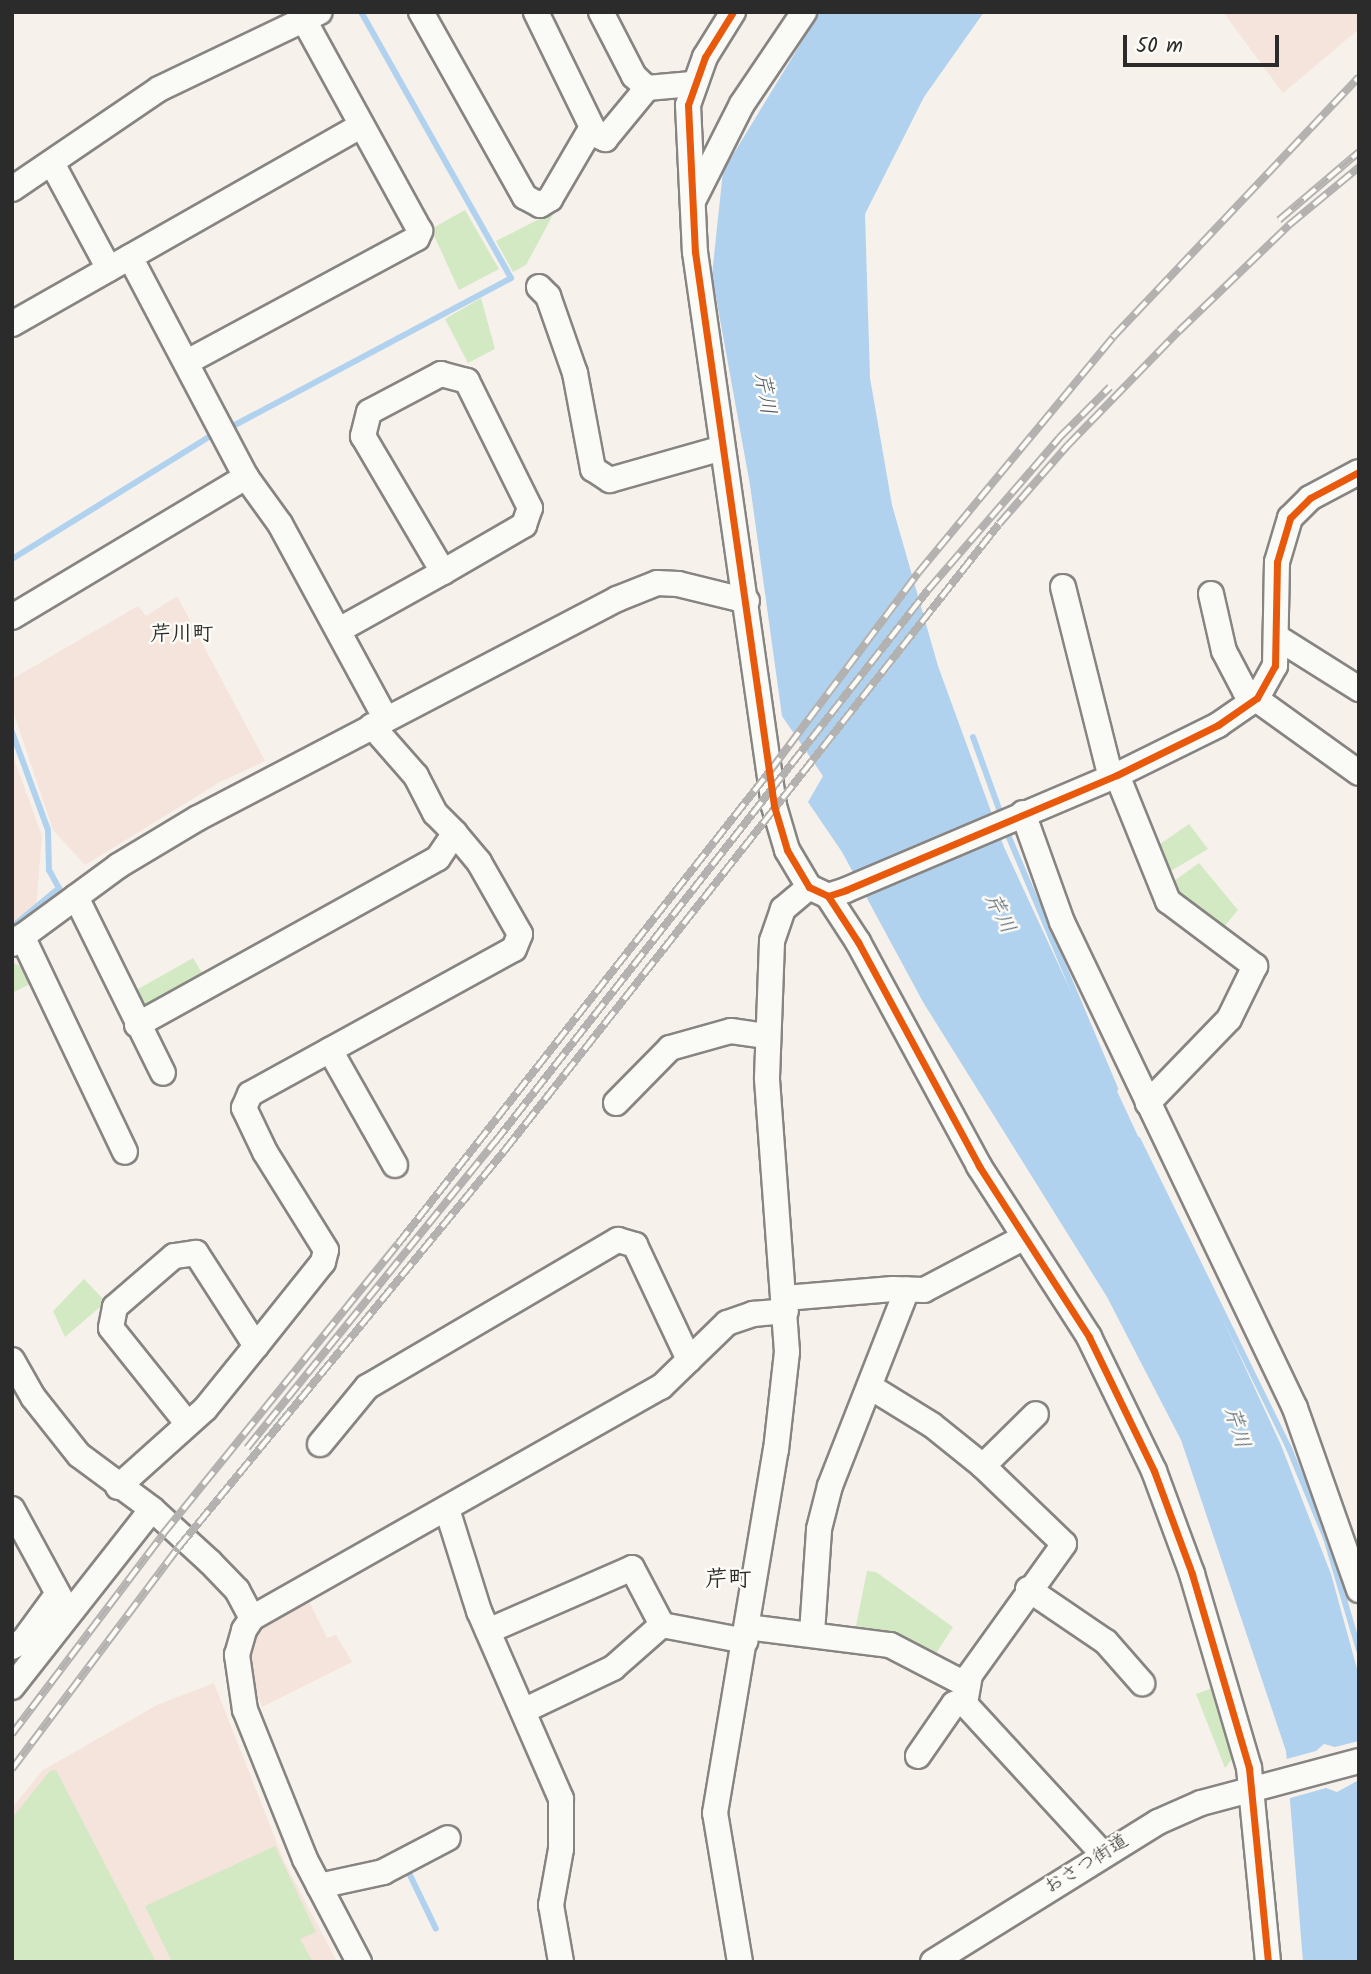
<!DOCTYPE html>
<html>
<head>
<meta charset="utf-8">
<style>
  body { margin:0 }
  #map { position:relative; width:1371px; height:1974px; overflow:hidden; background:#f7f1ec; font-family:Kalam,"Klee One",sans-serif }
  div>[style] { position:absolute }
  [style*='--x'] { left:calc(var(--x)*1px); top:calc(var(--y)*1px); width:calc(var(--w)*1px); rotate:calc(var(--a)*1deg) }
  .built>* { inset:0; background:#f5e4dc }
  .green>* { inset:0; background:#d2e9c3 }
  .water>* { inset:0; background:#b1d2ef }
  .pier>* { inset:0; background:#f7f1ec }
  .stream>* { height:6px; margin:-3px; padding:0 3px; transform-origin:3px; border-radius:3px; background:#b1d2ef }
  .roads { filter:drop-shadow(2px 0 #878482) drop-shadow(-2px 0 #878482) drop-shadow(0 2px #878482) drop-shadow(0 -2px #878482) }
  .minor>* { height:24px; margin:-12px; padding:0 12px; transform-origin:12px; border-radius:12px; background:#fafaf7 }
  .rail>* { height:8px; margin-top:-4px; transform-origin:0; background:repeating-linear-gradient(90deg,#fdfcf7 0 16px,#b4b2b0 0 32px); box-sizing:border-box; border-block:2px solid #b4b2b0 }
  .cycleway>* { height:7px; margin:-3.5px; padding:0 3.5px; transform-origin:3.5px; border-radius:3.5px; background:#e8590c }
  span { translate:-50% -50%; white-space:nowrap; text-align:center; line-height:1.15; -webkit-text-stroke:5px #fdfcf7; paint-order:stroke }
  .street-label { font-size:19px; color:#2b2b2b }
  .water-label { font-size:21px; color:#4a5966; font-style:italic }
  .neighbourhood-label { font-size:21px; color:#2b2b2b; font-weight:700 }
  .quarter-label { font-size:23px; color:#2b2b2b; font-weight:700 }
  .frame { position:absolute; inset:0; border:14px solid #2b2b2b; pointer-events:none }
  .scale { position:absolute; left:1123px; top:35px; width:156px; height:32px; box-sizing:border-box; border:4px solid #2b2b2b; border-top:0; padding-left:9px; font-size:21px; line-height:24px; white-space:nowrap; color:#2b2b2b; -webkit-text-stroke:5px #fdfcf7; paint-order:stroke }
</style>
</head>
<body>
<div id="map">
  <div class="built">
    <div style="clip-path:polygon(1223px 12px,1359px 12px,1359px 29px,1283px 93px)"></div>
    <div style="clip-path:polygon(177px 596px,265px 761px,220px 782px,85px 865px,53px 830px,12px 708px,12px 679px,138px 606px,146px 616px)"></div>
    <div style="clip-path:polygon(12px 753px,42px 836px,36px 910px,12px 930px)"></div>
    <div style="clip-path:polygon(307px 1597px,327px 1638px,336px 1635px,352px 1662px,262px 1707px,251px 1675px,250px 1653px,256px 1638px,270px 1619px)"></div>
    <div style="clip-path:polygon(214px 1683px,284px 1861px,337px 1962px,12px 1962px,12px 1808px,43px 1770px,157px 1705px)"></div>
  </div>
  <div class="green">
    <div style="clip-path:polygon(465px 210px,499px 269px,459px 290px,431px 229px)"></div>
    <div style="clip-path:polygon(555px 211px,526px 265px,513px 272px,496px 241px)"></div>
    <div style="clip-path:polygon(481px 298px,495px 349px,468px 363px,445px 319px)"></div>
    <div style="clip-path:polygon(1189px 824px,1208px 849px,1164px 875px,1153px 849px)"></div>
    <div style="clip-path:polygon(1199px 863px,1238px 910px,1219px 933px,1172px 896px,1178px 886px,1174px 881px)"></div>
    <div style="clip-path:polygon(193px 958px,204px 976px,139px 1010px,131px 993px)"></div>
    <div style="clip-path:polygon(12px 962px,29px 971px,36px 981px,12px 993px)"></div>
    <div style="clip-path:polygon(84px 1279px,106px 1302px,65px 1337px,53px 1311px)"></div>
    <div style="clip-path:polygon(867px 1571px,876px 1572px,953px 1627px,932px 1660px,855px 1631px)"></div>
    <div style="clip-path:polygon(1218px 1686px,1235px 1755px,1225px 1768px,1196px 1694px)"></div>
    <div style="clip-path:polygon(56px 1770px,156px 1962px,12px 1962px,12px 1818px,50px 1771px)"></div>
    <div style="clip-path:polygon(275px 1846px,316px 1932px,300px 1939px,313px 1962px,172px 1962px,145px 1906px)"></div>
  </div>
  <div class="water">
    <div style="clip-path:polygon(820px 12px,984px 12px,924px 97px,865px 214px,870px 378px,892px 505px,938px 666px,1004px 847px,1281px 1445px,1331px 1574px,1359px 1676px,1359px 1962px,1303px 1962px,1286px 1751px,1181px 1440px,1107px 1297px,923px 1002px,842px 852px,808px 802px,823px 776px,782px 716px,750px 485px,712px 275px,723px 171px)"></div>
  </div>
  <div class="pier">
    <div style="clip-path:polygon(1359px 1741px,1359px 1780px,1337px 1792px,1326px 1788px,1287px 1799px,1283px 1760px,1316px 1751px,1324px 1744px,1335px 1747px)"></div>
  </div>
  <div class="stream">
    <div style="--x:233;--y:426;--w:315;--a:-28"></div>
    <div style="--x:511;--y:278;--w:305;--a:-119.4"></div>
    <div style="--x:12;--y:559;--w:232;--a:-31.8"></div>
    <div style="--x:12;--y:732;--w:104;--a:69.8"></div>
    <div style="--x:48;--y:830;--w:40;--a:88.6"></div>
    <div style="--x:49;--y:870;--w:21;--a:61"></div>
    <div style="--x:59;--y:888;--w:61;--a:140.3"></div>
    <div style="--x:973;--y:737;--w:85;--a:70.1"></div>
    <div style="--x:1005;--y:828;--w:283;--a:67.1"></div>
    <div style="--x:1138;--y:1140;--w:341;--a:63.9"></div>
    <div style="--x:1288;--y:1446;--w:100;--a:67.6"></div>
    <div style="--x:1326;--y:1538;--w:117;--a:73.6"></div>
    <div style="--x:408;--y:1871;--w:64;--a:64.2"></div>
  </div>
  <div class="roads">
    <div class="minor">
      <div style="--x:421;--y:12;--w:212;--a:60.7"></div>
      <div style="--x:525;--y:197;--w:17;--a:28"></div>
      <div style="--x:540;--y:205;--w:12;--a:-31"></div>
      <div style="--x:550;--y:199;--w:83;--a:-59.7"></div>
      <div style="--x:592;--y:127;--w:128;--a:-116"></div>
      <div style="--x:601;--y:12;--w:72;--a:62.7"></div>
      <div style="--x:634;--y:76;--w:18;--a:43"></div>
      <div style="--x:733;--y:12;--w:53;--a:121.9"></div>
      <div style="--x:705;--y:57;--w:51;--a:109.5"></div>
      <div style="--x:688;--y:105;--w:147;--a:87.3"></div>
      <div style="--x:695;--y:252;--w:560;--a:81.88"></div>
      <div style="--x:774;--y:806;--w:46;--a:73.5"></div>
      <div style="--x:787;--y:850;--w:43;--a:59.3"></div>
      <div style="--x:809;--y:887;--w:21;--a:25"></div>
      <div style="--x:828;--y:896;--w:19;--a:-18"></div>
      <div style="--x:846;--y:890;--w:294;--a:-23"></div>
      <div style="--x:1117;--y:775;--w:113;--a:-26.3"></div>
      <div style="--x:1218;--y:725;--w:47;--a:-34.7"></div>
      <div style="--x:1257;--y:698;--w:37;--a:-61"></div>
      <div style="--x:1275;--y:666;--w:104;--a:-88.9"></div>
      <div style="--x:1277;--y:562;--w:46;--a:-73.5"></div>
      <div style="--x:1290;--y:518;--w:28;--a:-45"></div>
      <div style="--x:1310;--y:498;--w:55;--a:-28"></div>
      <div style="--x:590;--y:132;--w:17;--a:25"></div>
      <div style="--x:605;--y:139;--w:66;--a:-50.5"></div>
      <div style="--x:647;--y:88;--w:45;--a:-5.1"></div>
      <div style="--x:53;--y:165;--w:118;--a:61.7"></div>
      <div style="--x:12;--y:189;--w:178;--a:-34.2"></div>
      <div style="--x:159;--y:89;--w:178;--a:-25.6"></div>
      <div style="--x:694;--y:199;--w:106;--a:-63.2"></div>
      <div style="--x:742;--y:104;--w:111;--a:-56"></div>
      <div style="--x:130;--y:257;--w:249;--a:62.2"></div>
      <div style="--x:246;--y:477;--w:58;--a:54.1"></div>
      <div style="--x:280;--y:524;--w:220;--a:61.5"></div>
      <div style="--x:539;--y:287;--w:13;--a:45"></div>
      <div style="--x:548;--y:296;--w:82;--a:70.7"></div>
      <div style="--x:575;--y:373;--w:98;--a:79.4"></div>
      <div style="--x:593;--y:469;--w:20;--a:33"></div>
      <div style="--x:610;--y:480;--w:116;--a:-15.9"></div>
      <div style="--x:12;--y:324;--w:400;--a:-29.6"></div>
      <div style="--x:187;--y:362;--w:261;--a:-28.3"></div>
      <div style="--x:417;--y:238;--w:8;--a:-67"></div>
      <div style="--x:420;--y:231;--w:241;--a:-118.8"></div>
      <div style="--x:1063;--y:587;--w:197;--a:75.9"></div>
      <div style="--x:1211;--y:594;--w:58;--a:77.2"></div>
      <div style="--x:1224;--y:651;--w:45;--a:62.3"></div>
      <div style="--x:1245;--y:691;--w:140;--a:35.7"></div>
      <div style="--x:12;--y:617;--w:273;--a:-30.9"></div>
      <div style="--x:339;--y:630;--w:119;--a:-29.1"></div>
      <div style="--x:443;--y:572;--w:94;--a:-30.1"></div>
      <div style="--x:524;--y:525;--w:18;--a:-71"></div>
      <div style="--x:530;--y:508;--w:142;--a:-116.4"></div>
      <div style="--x:467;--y:381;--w:27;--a:-165"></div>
      <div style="--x:441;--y:374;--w:81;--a:152.2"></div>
      <div style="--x:369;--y:412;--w:25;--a:104"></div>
      <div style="--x:363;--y:436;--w:158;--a:59.5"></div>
      <div style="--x:1278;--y:638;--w:96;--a:32.2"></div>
      <div style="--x:1117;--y:775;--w:136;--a:68"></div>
      <div style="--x:1168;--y:901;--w:109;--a:36.8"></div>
      <div style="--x:1255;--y:966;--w:59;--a:116.1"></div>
      <div style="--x:1229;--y:1019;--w:117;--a:134"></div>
      <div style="--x:1023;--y:813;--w:116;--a:70.3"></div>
      <div style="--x:1062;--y:922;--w:539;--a:64.39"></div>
      <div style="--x:1295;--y:1408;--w:193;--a:70.6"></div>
      <div style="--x:828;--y:896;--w:55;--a:56.9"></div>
      <div style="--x:858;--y:942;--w:255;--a:61.6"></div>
      <div style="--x:979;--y:1166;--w:203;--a:57.2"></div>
      <div style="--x:1089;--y:1337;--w:149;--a:64.1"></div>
      <div style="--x:1154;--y:1471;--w:110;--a:69.7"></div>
      <div style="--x:1192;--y:1574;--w:202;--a:73.6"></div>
      <div style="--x:1249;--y:1768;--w:195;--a:84.4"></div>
      <div style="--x:76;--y:897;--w:196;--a:63.7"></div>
      <div style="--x:22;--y:936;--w:239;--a:64.5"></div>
      <div style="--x:12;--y:944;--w:132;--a:-36.3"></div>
      <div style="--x:118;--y:866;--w:93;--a:-31"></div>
      <div style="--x:198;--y:818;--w:473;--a:-27.6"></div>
      <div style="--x:617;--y:599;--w:43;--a:-21.8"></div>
      <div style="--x:657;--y:583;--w:21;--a:3"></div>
      <div style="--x:678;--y:584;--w:71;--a:13.8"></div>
      <div style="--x:137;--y:1025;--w:344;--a:-29"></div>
      <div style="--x:438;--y:858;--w:30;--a:-56"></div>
      <div style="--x:455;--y:833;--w:28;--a:-135"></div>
      <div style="--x:435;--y:813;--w:42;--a:-117.2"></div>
      <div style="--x:416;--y:776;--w:67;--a:-131.3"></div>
      <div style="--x:330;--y:1050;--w:132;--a:60.5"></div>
      <div style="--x:616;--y:1103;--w:77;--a:-45.5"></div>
      <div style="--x:670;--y:1048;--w:63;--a:-15.6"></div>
      <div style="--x:731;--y:1031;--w:36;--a:8"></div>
      <div style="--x:785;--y:1298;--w:108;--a:-4.8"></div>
      <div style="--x:893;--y:1289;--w:31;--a:2"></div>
      <div style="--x:924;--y:1290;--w:112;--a:-27.7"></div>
      <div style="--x:256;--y:1346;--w:107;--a:-51.4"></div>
      <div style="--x:323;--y:1262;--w:12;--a:-76"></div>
      <div style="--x:326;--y:1250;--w:115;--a:-121.9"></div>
      <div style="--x:265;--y:1152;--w:49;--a:-115.5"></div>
      <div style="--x:244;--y:1108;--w:15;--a:-67"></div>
      <div style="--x:250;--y:1094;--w:301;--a:-28.8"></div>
      <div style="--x:514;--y:949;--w:16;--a:-68"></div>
      <div style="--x:520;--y:934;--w:83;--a:-119.7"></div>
      <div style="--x:479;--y:862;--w:38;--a:-130"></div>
      <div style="--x:12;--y:1360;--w:43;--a:60.4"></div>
      <div style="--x:33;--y:1397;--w:74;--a:51.6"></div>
      <div style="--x:79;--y:1455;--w:91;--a:36.5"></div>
      <div style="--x:152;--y:1509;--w:79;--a:42.4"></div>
      <div style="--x:210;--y:1562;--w:39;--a:46"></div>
      <div style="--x:237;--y:1590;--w:32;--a:62"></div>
      <div style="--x:872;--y:1388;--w:70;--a:31.7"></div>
      <div style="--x:932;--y:1425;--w:65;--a:38.8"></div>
      <div style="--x:983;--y:1466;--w:112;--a:43.9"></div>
      <div style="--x:1064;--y:1544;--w:161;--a:125.7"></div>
      <div style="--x:970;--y:1675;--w:29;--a:100"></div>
      <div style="--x:965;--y:1704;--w:204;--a:47.4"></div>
      <div style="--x:320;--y:1444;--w:74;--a:-50.5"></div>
      <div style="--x:367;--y:1387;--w:291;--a:-30.4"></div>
      <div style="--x:618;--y:1240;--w:18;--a:16"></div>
      <div style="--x:635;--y:1245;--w:127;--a:64.8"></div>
      <div style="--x:983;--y:1466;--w:74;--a:-44.5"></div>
      <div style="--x:118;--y:1487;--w:117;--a:-41.9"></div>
      <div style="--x:205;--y:1409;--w:81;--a:-51"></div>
      <div style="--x:256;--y:1346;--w:111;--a:-122.8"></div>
      <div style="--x:196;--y:1253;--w:22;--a:172"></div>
      <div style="--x:174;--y:1256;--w:78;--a:139.2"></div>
      <div style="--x:115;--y:1307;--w:21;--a:101"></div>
      <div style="--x:111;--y:1328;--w:122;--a:51.3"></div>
      <div style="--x:12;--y:1509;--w:119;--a:61.5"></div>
      <div style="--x:447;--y:1509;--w:107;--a:72.6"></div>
      <div style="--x:479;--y:1611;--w:205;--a:66.4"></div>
      <div style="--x:561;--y:1799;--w:50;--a:90"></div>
      <div style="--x:561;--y:1849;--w:57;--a:100.1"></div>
      <div style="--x:551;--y:1905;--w:58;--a:80"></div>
      <div style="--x:1028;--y:1589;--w:94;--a:34.2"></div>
      <div style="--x:1106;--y:1642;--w:55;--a:48.7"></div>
      <div style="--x:747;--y:1627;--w:144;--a:7.2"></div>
      <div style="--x:890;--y:1645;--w:87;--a:27.5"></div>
      <div style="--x:488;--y:1631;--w:157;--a:-23.6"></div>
      <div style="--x:632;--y:1568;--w:64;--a:62.2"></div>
      <div style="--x:812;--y:1633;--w:104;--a:-86.1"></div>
      <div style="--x:819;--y:1529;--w:44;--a:-75.7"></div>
      <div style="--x:830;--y:1486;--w:211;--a:-68.6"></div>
      <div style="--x:12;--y:1647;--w:13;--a:-29"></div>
      <div style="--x:23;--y:1641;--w:56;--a:-53.7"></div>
      <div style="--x:12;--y:1687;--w:226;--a:-51.8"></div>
      <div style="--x:523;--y:1711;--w:100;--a:-25.5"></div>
      <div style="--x:613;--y:1668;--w:65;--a:-41.3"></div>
      <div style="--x:662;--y:1625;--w:85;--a:10.9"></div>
      <div style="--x:918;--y:1756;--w:63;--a:-55.3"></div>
      <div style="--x:954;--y:1704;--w:11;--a:-22"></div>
      <div style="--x:319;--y:1886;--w:66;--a:-12.3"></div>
      <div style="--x:383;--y:1872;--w:73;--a:-27.6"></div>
      <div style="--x:359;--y:1962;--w:116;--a:-117.7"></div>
      <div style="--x:305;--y:1859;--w:161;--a:-111.9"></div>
      <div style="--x:245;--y:1710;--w:56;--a:-98.3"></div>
      <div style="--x:237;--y:1655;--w:26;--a:-74"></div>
      <div style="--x:244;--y:1630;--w:14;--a:-56"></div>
      <div style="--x:252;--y:1618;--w:470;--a:-29.5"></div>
      <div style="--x:661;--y:1387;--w:92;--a:-44.1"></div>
      <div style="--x:727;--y:1323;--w:28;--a:-19"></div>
      <div style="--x:753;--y:1314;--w:33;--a:-5"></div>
      <div style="--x:740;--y:1962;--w:151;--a:-99.5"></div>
      <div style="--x:715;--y:1813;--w:368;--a:-80.5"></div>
      <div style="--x:776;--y:1450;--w:99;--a:-83.6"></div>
      <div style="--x:787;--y:1352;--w:275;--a:-94.2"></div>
      <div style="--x:767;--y:1078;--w:137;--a:-87.9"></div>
      <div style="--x:772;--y:941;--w:34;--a:-71"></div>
      <div style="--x:783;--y:909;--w:34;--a:-40"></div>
      <div style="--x:933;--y:1962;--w:265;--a:-31.9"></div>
      <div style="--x:1158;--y:1822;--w:47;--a:-23.8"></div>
      <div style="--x:1201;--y:1803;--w:163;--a:-14.9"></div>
    </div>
  </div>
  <div class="rail">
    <div style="--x:1279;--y:220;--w:105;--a:-40.4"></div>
    <div style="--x:247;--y:1448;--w:394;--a:-51"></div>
    <div style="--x:495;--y:1142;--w:702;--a:-51.89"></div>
    <div style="--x:928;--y:590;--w:201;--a:-49.2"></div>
    <div style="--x:1059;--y:438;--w:72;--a:-45"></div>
    <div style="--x:12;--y:1734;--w:251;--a:-52.9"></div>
    <div style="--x:163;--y:1534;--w:373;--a:-51"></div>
    <div style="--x:398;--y:1244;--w:602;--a:-51.82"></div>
    <div style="--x:770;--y:771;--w:247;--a:-53.2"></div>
    <div style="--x:918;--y:573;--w:306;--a:-50.4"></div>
    <div style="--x:1113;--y:337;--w:358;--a:-46.6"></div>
    <div style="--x:12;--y:1769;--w:276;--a:-53.1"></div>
    <div style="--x:178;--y:1548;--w:515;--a:-50.59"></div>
    <div style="--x:505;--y:1150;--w:797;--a:-51.72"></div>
    <div style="--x:999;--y:524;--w:105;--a:-48.9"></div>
    <div style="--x:1068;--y:445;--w:159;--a:-45.8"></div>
    <div style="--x:1179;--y:331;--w:153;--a:-43.9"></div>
    <div style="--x:1289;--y:225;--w:91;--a:-39.6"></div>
  </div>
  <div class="cycleway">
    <div style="--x:733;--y:12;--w:53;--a:121.9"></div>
    <div style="--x:705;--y:57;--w:51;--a:109.5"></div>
    <div style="--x:688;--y:105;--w:147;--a:87.3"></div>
    <div style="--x:695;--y:252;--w:560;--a:81.88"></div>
    <div style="--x:774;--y:806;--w:46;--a:73.5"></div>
    <div style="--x:787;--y:850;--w:43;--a:59.3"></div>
    <div style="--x:809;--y:887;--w:21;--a:25"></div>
    <div style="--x:828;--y:896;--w:19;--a:-18"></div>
    <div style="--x:846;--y:890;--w:294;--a:-23"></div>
    <div style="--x:1117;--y:775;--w:113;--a:-26.3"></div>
    <div style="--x:1218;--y:725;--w:47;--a:-34.7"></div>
    <div style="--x:1257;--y:698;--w:37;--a:-61"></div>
    <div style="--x:1275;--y:666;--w:104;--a:-88.9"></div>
    <div style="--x:1277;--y:562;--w:46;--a:-73.5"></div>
    <div style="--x:1290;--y:518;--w:28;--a:-45"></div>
    <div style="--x:1310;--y:498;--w:55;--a:-28"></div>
    <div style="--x:828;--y:896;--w:55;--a:56.9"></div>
    <div style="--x:858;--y:942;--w:255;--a:61.6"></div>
    <div style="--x:979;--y:1166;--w:203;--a:57.2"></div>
    <div style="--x:1089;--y:1337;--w:149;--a:64.1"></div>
    <div style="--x:1154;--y:1471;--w:110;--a:69.7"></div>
    <div style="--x:1192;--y:1574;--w:202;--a:73.6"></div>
    <div style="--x:1249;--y:1768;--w:195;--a:84.4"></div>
  </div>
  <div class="street-label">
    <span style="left:1087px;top:1865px;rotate:-32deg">おさつ街道</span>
  </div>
  <div class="water-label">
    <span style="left:764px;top:394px;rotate:81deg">芹川</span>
    <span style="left:999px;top:914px;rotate:63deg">芹川</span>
    <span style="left:1236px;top:1428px;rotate:73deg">芹川</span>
  </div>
  <div class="neighbourhood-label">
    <span style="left:182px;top:635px">芹川町</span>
  </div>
  <div class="quarter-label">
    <span style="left:728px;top:1580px">芹町</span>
  </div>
  <div class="frame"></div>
  <div class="scale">50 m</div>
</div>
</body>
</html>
